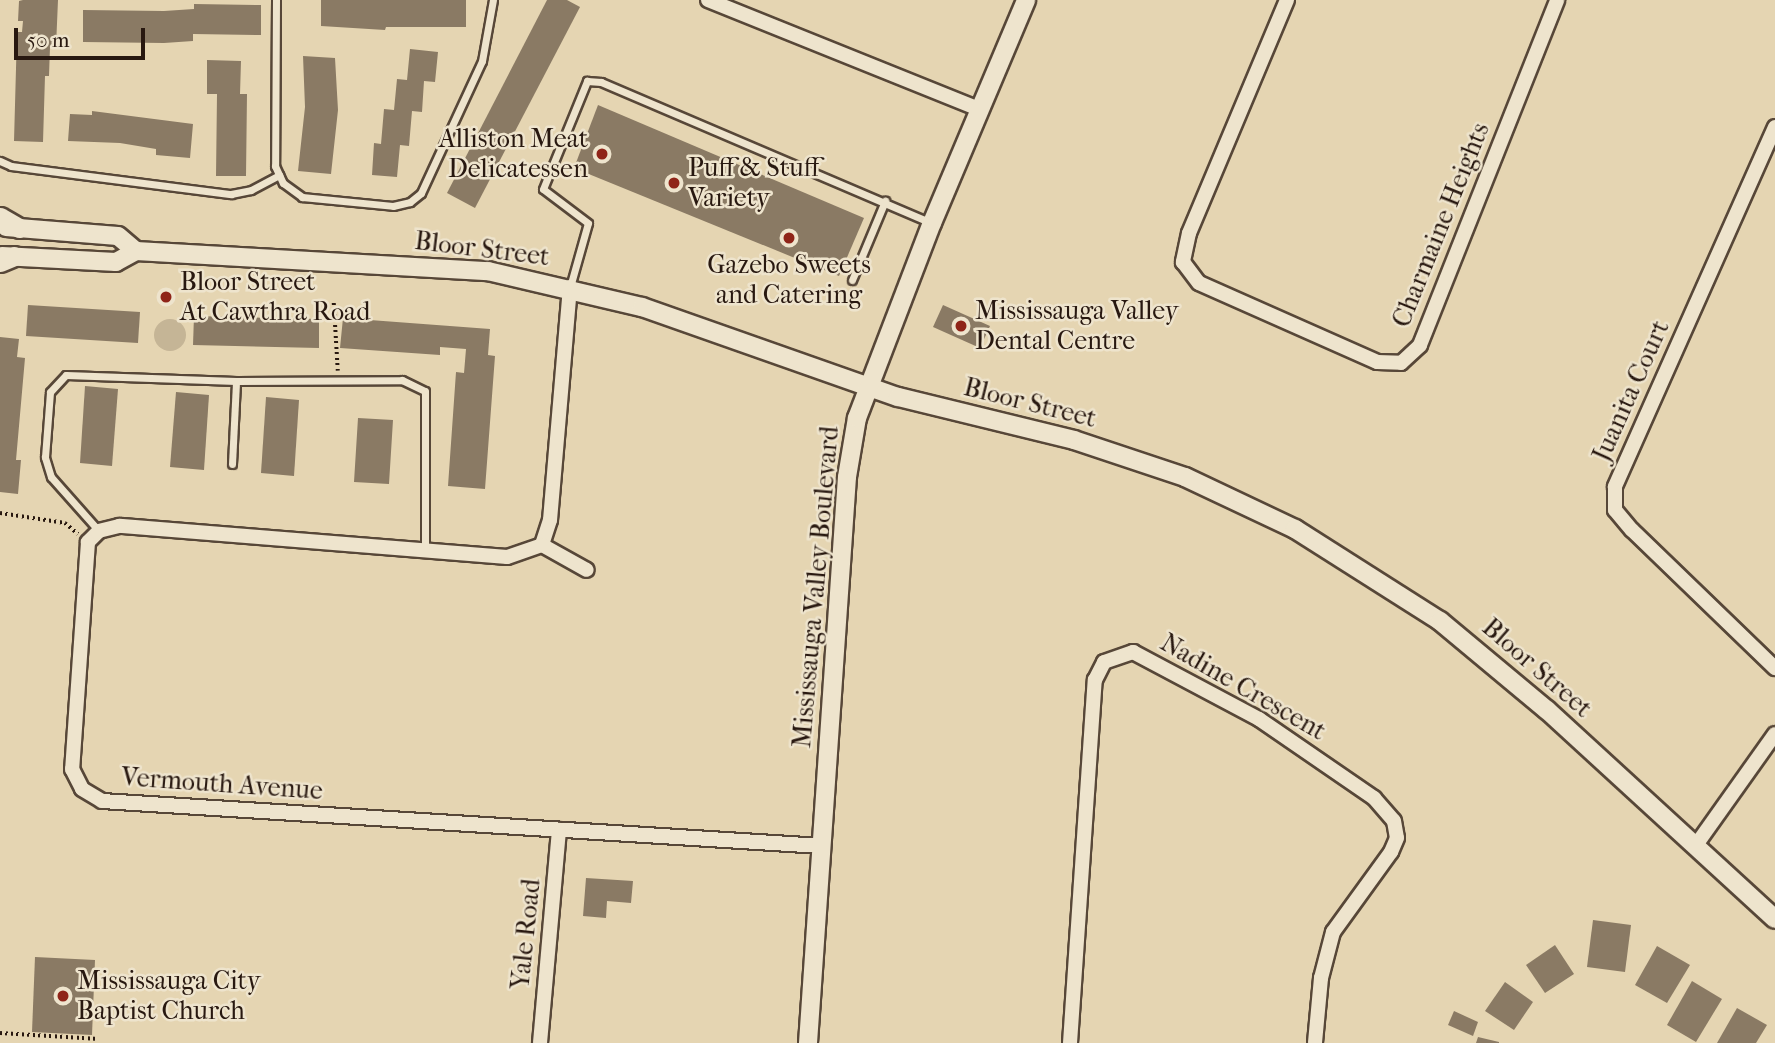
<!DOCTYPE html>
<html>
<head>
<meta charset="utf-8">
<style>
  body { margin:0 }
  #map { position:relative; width:1775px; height:1043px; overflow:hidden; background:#e5d5b2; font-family:"IM FELL French Canon",serif }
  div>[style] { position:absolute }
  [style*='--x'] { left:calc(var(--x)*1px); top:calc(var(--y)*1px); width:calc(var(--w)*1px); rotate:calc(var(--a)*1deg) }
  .green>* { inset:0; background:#c5b596 }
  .round { border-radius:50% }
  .building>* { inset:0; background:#8a7a64 }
  .path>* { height:3.5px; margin-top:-1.75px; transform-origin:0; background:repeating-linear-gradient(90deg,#281810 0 2px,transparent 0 5.5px) }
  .roads { filter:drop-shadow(2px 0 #574738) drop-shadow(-2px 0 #574738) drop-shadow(0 2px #574738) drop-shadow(0 -2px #574738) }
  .service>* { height:7px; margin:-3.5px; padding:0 3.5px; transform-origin:3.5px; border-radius:3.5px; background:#eee4cd }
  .minor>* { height:14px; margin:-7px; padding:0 7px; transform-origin:7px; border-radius:7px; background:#eee4cd }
  .tertiary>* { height:18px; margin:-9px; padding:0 9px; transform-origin:9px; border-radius:9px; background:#eee4cd }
  .secondary>* { height:19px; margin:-9.5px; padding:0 9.5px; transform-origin:9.5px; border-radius:9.5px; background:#eee4cd }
  .dots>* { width:19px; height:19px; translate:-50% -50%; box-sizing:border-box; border:4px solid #eee4cd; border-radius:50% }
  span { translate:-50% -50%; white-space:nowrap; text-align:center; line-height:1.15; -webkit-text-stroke:5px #eee4cd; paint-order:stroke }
  .poi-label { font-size:26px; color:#281810 }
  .right { translate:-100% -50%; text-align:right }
  .left { translate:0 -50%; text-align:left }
  .street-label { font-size:26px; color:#281810 }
  .scale { position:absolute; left:14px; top:28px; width:131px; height:32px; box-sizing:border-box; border:4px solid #281810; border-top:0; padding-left:9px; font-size:21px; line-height:24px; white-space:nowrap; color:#281810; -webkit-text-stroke:5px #eee4cd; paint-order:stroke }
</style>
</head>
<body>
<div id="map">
  <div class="green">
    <div class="round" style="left:154px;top:319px;width:32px;height:32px"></div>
  </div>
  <div class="building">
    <div style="clip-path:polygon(23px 0,58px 0,56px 47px,50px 47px,49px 76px,45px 76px,43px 142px,14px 141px,17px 32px,22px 32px,23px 21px,18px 21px,19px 1px)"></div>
    <div style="clip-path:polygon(321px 0,466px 0,466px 27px,386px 27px,385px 30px,321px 26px)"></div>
    <div style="clip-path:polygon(547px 0,567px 0,580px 7px,475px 208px,447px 193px)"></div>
    <div style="clip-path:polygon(194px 4px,261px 5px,261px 35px,193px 34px,193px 41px,164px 43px,83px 42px,83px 10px,164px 11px,194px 9px)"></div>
    <div style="clip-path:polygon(410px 49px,438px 52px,435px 82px,424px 81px,422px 112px,412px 111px,409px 146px,400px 145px,397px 177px,372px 175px,374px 143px,381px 144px,384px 109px,394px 110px,397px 79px,407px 80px)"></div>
    <div style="clip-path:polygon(303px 56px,335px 58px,338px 110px,331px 174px,298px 171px,305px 107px)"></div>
    <div style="clip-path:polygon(207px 60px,241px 61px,240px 94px,247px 94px,246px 176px,216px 176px,217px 94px,207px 94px)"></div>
    <div style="clip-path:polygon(598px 105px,864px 218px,839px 276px,574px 168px)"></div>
    <div style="clip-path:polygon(92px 111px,193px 124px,190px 158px,156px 155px,156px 149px,120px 143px,68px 141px,70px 114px,92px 115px)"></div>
    <div style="clip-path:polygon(28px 305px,140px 312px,138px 343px,26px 336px)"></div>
    <div style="clip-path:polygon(943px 305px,990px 326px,980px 348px,933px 327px)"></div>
    <div style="clip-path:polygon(194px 316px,319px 319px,319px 348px,193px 345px)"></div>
    <div style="clip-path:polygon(343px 318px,490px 329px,488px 355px,495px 356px,485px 489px,448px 486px,456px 372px,464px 373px,466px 349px,440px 347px,440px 355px,340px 348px)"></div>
    <div style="clip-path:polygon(0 337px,19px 339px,17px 357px,25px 358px,16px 460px,21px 460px,18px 494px,0 492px)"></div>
    <div style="clip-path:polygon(85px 386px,118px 389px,112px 466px,80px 463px)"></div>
    <div style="clip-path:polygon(176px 392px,209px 395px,204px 470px,170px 467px)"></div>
    <div style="clip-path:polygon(266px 397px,299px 400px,294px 476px,261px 473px)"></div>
    <div style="clip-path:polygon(358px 418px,393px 420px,389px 484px,354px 482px)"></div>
    <div style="clip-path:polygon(586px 878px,633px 881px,631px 903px,607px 901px,606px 918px,583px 916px)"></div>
    <div style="clip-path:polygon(1593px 920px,1631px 925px,1625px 972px,1587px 967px)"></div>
    <div style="clip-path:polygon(1555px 945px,1574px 974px,1545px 993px,1526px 965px)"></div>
    <div style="clip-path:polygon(1657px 946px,1690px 965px,1667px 1003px,1635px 985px)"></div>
    <div style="clip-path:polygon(35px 957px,95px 960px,92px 1035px,32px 1032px)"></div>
    <div style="clip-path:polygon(1692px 981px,1722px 999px,1696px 1042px,1667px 1025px)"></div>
    <div style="clip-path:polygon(1505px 982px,1533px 1002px,1514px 1030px,1485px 1011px)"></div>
    <div style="clip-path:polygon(1737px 1008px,1767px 1025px,1756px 1043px,1717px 1043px)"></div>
    <div style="clip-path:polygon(1454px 1011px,1478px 1022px,1473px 1036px,1448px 1025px)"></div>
    <div style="clip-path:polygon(1478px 1037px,1499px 1042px,1499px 1043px,1476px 1043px)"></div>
  </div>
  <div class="path">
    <div style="--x:334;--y:303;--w:68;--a:86.6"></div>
    <div style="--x:0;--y:513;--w:66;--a:8.7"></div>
    <div style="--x:65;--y:523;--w:17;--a:40"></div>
    <div style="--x:0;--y:1033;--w:99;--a:3.5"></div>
  </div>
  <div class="roads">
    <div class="service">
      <div style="--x:276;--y:0;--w:166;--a:90.3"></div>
      <div style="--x:275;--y:166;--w:19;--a:65"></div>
      <div style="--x:283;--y:183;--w:24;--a:36"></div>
      <div style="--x:302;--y:197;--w:91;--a:5.6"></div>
      <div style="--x:393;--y:206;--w:17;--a:-13"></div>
      <div style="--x:410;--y:202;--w:14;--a:-39"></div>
      <div style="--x:421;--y:193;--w:145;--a:-65.2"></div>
      <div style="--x:482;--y:61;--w:62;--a:-79.8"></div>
      <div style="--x:0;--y:161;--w:12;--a:24"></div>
      <div style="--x:11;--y:166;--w:222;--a:7.3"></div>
      <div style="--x:231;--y:194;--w:20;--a:-11"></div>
      <div style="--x:251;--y:190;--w:32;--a:-28"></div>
      <div style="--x:852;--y:280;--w:86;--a:-67.3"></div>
      <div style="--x:570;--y:287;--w:66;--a:-74.3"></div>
      <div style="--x:588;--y:223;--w:56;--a:-142.9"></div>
      <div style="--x:543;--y:189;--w:117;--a:-67.8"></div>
      <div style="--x:587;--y:81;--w:14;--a:4"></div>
      <div style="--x:601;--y:82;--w:358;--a:23.1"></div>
      <div style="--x:232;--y:464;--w:83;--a:-87.2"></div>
      <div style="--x:99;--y:531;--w:72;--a:-131.6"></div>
      <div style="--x:51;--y:477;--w:21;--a:-107"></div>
      <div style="--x:45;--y:457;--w:65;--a:-85.6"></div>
      <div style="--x:50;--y:392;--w:23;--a:-47"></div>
      <div style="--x:66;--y:375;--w:170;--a:2"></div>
      <div style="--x:236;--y:381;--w:166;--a:-0.3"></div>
      <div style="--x:402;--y:380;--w:25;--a:26"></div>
      <div style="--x:425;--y:391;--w:156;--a:90"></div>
    </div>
    <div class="minor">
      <div style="--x:708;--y:0;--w:294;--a:21.9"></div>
      <div style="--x:1287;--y:0;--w:253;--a:112.8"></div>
      <div style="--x:1189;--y:233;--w:30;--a:102"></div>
      <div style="--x:1183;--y:262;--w:26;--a:53"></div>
      <div style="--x:1199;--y:283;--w:195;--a:23.9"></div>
      <div style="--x:1377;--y:362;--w:24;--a:2"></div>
      <div style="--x:1401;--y:363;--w:26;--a:-43"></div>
      <div style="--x:1420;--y:345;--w:371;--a:-68.3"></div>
      <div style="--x:1775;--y:127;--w:394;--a:114"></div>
      <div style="--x:1615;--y:487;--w:23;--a:90"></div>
      <div style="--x:1615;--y:510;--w:26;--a:50"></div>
      <div style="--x:1632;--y:530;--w:199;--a:44"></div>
      <div style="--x:570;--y:287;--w:234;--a:94.9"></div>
      <div style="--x:550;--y:520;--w:26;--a:108"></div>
      <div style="--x:542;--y:545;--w:37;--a:161"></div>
      <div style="--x:507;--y:557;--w:389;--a:-175.4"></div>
      <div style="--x:119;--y:526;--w:21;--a:166"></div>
      <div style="--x:99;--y:531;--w:16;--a:135"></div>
      <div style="--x:88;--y:542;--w:228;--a:94"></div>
      <div style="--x:72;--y:769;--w:22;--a:63"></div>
      <div style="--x:82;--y:789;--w:23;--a:31"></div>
      <div style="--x:102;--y:801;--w:721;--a:3.58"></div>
      <div style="--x:542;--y:545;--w:51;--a:29.1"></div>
      <div style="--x:1696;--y:845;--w:136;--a:-54.6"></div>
      <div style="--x:540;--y:1043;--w:214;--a:-84.9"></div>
      <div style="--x:1070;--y:1043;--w:364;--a:-86.1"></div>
      <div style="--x:1095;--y:680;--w:20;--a:-63"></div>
      <div style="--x:1104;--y:662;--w:31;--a:-19"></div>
      <div style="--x:1133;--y:652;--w:143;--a:28"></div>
      <div style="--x:1259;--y:719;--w:140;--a:34.5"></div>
      <div style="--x:1374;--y:798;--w:30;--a:49"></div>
      <div style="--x:1394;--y:821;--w:17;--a:80"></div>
      <div style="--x:1397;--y:838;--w:15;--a:113"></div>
      <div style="--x:1391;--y:852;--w:99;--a:125.9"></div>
      <div style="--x:1333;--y:932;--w:48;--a:104.6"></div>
      <div style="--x:1321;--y:978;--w:65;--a:95.3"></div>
    </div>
    <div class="tertiary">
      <div style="--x:6;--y:227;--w:112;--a:4.6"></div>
      <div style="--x:118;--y:236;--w:23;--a:40"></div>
      <div style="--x:2;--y:256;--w:114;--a:3"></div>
      <div style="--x:116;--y:262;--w:23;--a:-29"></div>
      <div style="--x:136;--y:251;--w:353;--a:3.3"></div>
      <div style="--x:488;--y:271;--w:158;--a:13.2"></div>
      <div style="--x:642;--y:307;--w:271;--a:19.4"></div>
      <div style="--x:898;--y:397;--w:181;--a:13.7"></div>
      <div style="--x:1074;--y:440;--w:117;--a:18.4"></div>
      <div style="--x:1185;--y:477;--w:122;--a:25.3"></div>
      <div style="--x:1295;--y:529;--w:172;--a:32.4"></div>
      <div style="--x:1440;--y:621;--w:139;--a:39.8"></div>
      <div style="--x:1547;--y:710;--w:309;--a:42.5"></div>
      <div style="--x:808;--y:1043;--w:567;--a:-86.06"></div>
      <div style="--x:847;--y:477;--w:60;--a:-80.4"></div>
      <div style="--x:857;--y:418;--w:209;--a:-69"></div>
      <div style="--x:932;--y:223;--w:242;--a:-67.1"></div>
    </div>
    <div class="secondary">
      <div style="--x:0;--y:217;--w:22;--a:30"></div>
      <div style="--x:0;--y:262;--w:15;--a:-23"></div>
    </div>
  </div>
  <div class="dots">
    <div style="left:602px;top:154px;background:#8f2418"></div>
    <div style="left:674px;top:183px;background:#8f2418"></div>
    <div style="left:789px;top:238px;background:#8f2418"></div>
    <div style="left:166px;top:297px;background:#8f2418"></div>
    <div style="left:961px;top:326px;background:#8f2418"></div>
    <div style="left:63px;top:996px;background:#8f2418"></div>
  </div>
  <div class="poi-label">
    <span class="right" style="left:588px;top:154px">Alliston Meat<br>Delicatessen</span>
    <span class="left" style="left:688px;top:183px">Puff &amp; Stuff<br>Variety</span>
    <span style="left:789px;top:280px">Gazebo Sweets<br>and Catering</span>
    <span class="left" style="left:180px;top:297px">Bloor Street<br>At Cawthra Road</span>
    <span class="left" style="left:975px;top:326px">Mississauga Valley<br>Dental Centre</span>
    <span class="left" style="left:77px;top:996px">Mississauga City<br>Baptist Church</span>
  </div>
  <div class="street-label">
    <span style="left:1441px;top:225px;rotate:-68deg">Charmaine Heights</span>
    <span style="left:482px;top:249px;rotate:7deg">Bloor Street</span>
    <span style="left:1631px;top:391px;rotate:-66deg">Juanita Court</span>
    <span style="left:1030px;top:403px;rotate:14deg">Bloor Street</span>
    <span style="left:816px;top:587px;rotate:-85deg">Mississauga Valley Boulevard</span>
    <span style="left:1537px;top:668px;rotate:41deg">Bloor Street</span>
    <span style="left:1243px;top:687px;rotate:30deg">Nadine Crescent</span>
    <span style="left:222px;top:784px;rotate:4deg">Vermouth Avenue</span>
    <span style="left:526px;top:934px;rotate:-84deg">Yale Road</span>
  </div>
  <div class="scale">50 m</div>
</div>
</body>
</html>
